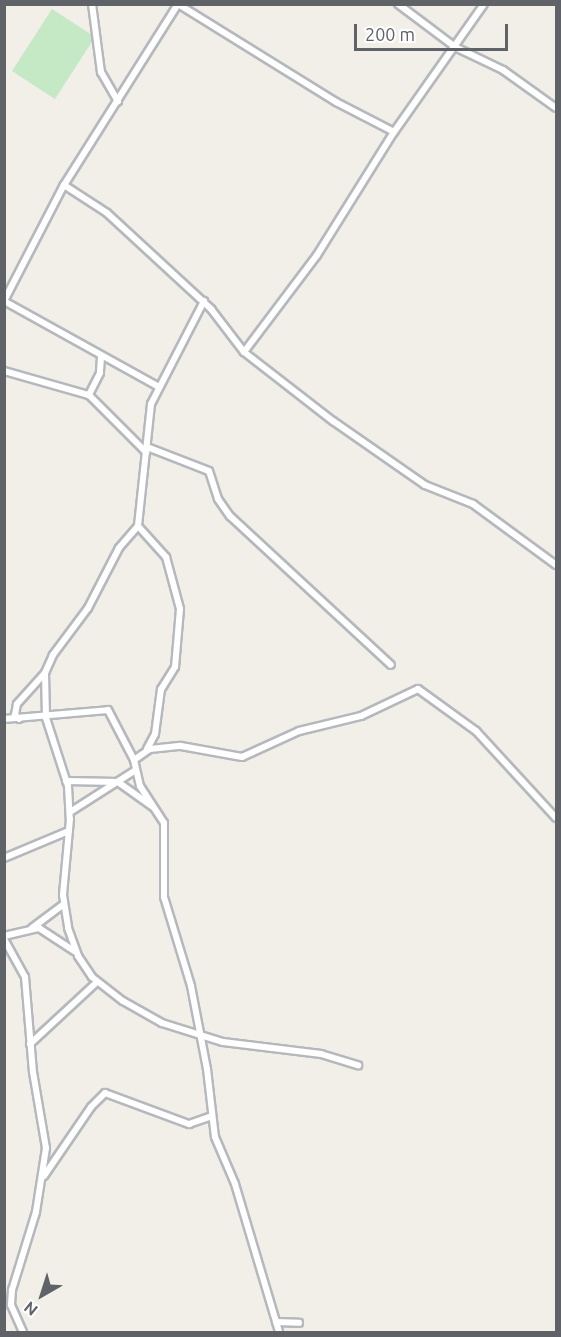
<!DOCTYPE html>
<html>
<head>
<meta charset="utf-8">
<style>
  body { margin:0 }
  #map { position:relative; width:561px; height:1337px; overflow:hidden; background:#f1efe8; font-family:Ubuntu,sans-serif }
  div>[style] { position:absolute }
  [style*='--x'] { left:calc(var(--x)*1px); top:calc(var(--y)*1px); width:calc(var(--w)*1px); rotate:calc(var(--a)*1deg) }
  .green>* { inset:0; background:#c5e8c5 }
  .roads { filter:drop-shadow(2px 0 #b5b8bc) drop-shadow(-2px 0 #b5b8bc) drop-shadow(0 2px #b5b8bc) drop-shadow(0 -2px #b5b8bc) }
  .street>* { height:6px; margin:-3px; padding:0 3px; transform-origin:3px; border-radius:3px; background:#fff }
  span { translate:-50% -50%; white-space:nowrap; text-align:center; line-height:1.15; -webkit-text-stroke:4.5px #fff; paint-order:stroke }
  .frame { position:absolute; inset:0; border:6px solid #5f6368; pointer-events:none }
  .north { position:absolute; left:12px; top:1265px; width:60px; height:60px; -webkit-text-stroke:4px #fff; paint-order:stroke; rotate:219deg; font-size:16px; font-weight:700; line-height:24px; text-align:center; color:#5f6368 }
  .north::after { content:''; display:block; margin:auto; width:21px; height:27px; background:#5f6368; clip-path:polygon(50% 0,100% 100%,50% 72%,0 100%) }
  .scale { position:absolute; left:354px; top:24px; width:154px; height:27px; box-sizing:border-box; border:3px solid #5f6368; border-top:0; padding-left:8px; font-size:18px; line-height:21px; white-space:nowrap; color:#5f6368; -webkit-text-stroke:4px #fff; paint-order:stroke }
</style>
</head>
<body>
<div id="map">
  <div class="green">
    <div style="clip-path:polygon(52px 9px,95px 37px,55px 99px,12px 71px)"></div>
  </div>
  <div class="roads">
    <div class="street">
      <div style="--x:92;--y:4;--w:69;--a:82.5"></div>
      <div style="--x:101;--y:72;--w:34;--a:60"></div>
      <div style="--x:178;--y:4;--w:186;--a:31.8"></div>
      <div style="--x:336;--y:102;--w:65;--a:27.3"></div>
      <div style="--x:398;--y:4;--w:71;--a:37"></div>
      <div style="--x:455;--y:47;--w:53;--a:25.6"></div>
      <div style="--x:503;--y:70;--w:65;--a:35.6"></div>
      <div style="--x:64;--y:185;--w:51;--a:33.1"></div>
      <div style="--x:107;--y:213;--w:142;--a:42.7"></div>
      <div style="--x:211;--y:309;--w:54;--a:52.5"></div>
      <div style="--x:244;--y:352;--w:113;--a:37.8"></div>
      <div style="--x:333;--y:421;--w:112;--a:34.8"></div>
      <div style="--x:425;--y:485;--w:52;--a:21.6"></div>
      <div style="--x:473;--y:504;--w:103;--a:36.3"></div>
      <div style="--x:4;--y:301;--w:131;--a:-62.7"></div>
      <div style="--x:64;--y:185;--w:214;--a:-57.8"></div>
      <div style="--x:4;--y:301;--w:177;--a:29"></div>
      <div style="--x:204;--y:301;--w:116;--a:117.2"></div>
      <div style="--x:151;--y:404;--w:123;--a:96.1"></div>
      <div style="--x:138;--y:526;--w:29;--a:131"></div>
      <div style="--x:119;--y:548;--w:68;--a:117.3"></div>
      <div style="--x:88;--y:608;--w:59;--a:126.7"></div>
      <div style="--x:53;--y:655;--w:20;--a:114"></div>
      <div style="--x:45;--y:673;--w:45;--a:88.7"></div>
      <div style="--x:46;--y:718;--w:71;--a:72.1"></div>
      <div style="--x:68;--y:786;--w:33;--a:87"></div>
      <div style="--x:70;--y:819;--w:76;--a:95.3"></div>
      <div style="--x:63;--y:895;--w:33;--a:81"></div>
      <div style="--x:68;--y:928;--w:30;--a:70"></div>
      <div style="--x:78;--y:956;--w:25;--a:56"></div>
      <div style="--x:92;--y:977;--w:39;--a:38"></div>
      <div style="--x:123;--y:1001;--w:45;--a:29.4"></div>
      <div style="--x:162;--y:1023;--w:64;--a:17.3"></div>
      <div style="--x:223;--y:1042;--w:99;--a:7"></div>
      <div style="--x:321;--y:1054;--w:39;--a:17"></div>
      <div style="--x:244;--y:352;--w:121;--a:-53"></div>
      <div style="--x:317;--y:255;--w:145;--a:-58"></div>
      <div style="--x:394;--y:132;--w:156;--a:-54.9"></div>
      <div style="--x:101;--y:357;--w:16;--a:94"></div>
      <div style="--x:100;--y:373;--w:25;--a:117"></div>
      <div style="--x:89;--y:395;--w:81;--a:45"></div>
      <div style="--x:4;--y:371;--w:88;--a:15.8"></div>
      <div style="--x:147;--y:447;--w:66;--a:21.2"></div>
      <div style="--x:209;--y:471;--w:29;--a:72"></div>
      <div style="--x:218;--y:499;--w:21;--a:55"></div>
      <div style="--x:230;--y:516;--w:219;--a:42.8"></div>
      <div style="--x:138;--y:526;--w:42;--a:47.9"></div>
      <div style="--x:166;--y:557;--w:54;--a:74.9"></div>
      <div style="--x:180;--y:609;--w:58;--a:94.9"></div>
      <div style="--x:175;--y:667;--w:26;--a:122"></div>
      <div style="--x:161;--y:689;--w:45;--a:97.6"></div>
      <div style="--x:155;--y:734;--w:17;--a:118"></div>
      <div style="--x:4;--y:719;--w:104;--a:-4.9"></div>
      <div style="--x:108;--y:710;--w:56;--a:62.5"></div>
      <div style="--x:134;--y:760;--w:27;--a:77"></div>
      <div style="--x:140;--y:786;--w:44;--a:57"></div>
      <div style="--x:164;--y:823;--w:74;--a:90"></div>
      <div style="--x:164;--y:897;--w:93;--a:73.1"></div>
      <div style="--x:191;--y:986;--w:85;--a:79.1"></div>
      <div style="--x:207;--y:1069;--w:68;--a:83.3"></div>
      <div style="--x:215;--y:1137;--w:51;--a:66.9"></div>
      <div style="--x:235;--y:1184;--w:154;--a:73.4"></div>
      <div style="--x:19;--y:719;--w:6;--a:-135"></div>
      <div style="--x:15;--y:715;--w:11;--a:-80"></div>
      <div style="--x:17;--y:704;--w:42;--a:-47.9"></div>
      <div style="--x:134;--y:760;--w:19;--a:-35"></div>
      <div style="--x:150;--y:749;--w:31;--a:-6"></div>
      <div style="--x:181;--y:746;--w:62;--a:10.2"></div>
      <div style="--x:242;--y:757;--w:63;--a:-24.5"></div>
      <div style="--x:299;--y:731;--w:64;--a:-13.6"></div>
      <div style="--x:361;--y:716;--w:63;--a:-25.3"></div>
      <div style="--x:418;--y:689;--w:72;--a:35.9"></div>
      <div style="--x:476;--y:731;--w:118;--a:47.4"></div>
      <div style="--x:66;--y:781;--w:52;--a:1.1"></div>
      <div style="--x:118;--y:782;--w:43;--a:35.5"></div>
      <div style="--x:70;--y:812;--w:78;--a:-32.5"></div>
      <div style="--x:4;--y:858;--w:70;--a:-22.6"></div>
      <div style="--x:32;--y:928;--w:39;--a:-37"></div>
      <div style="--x:4;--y:936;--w:36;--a:-13"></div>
      <div style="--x:39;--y:928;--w:42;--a:33.3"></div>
      <div style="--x:4;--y:939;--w:43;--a:61.1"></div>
      <div style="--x:25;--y:977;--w:95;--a:85.2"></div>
      <div style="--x:33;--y:1072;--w:77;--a:80.3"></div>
      <div style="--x:46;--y:1148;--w:65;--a:98.9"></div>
      <div style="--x:36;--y:1212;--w:82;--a:107.1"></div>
      <div style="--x:12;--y:1290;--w:15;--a:94"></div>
      <div style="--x:11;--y:1305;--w:30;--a:66"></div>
      <div style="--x:30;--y:1044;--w:91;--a:-42.8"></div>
      <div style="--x:44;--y:1176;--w:83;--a:-55.7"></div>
      <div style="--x:91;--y:1107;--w:20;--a:-45"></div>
      <div style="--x:105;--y:1093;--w:90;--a:20.3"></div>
      <div style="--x:189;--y:1124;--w:24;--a:-19"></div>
      <div style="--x:276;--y:1322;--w:23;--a:2"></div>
    </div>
  </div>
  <div class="frame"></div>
  <div class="north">N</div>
  <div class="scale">200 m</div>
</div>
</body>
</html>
